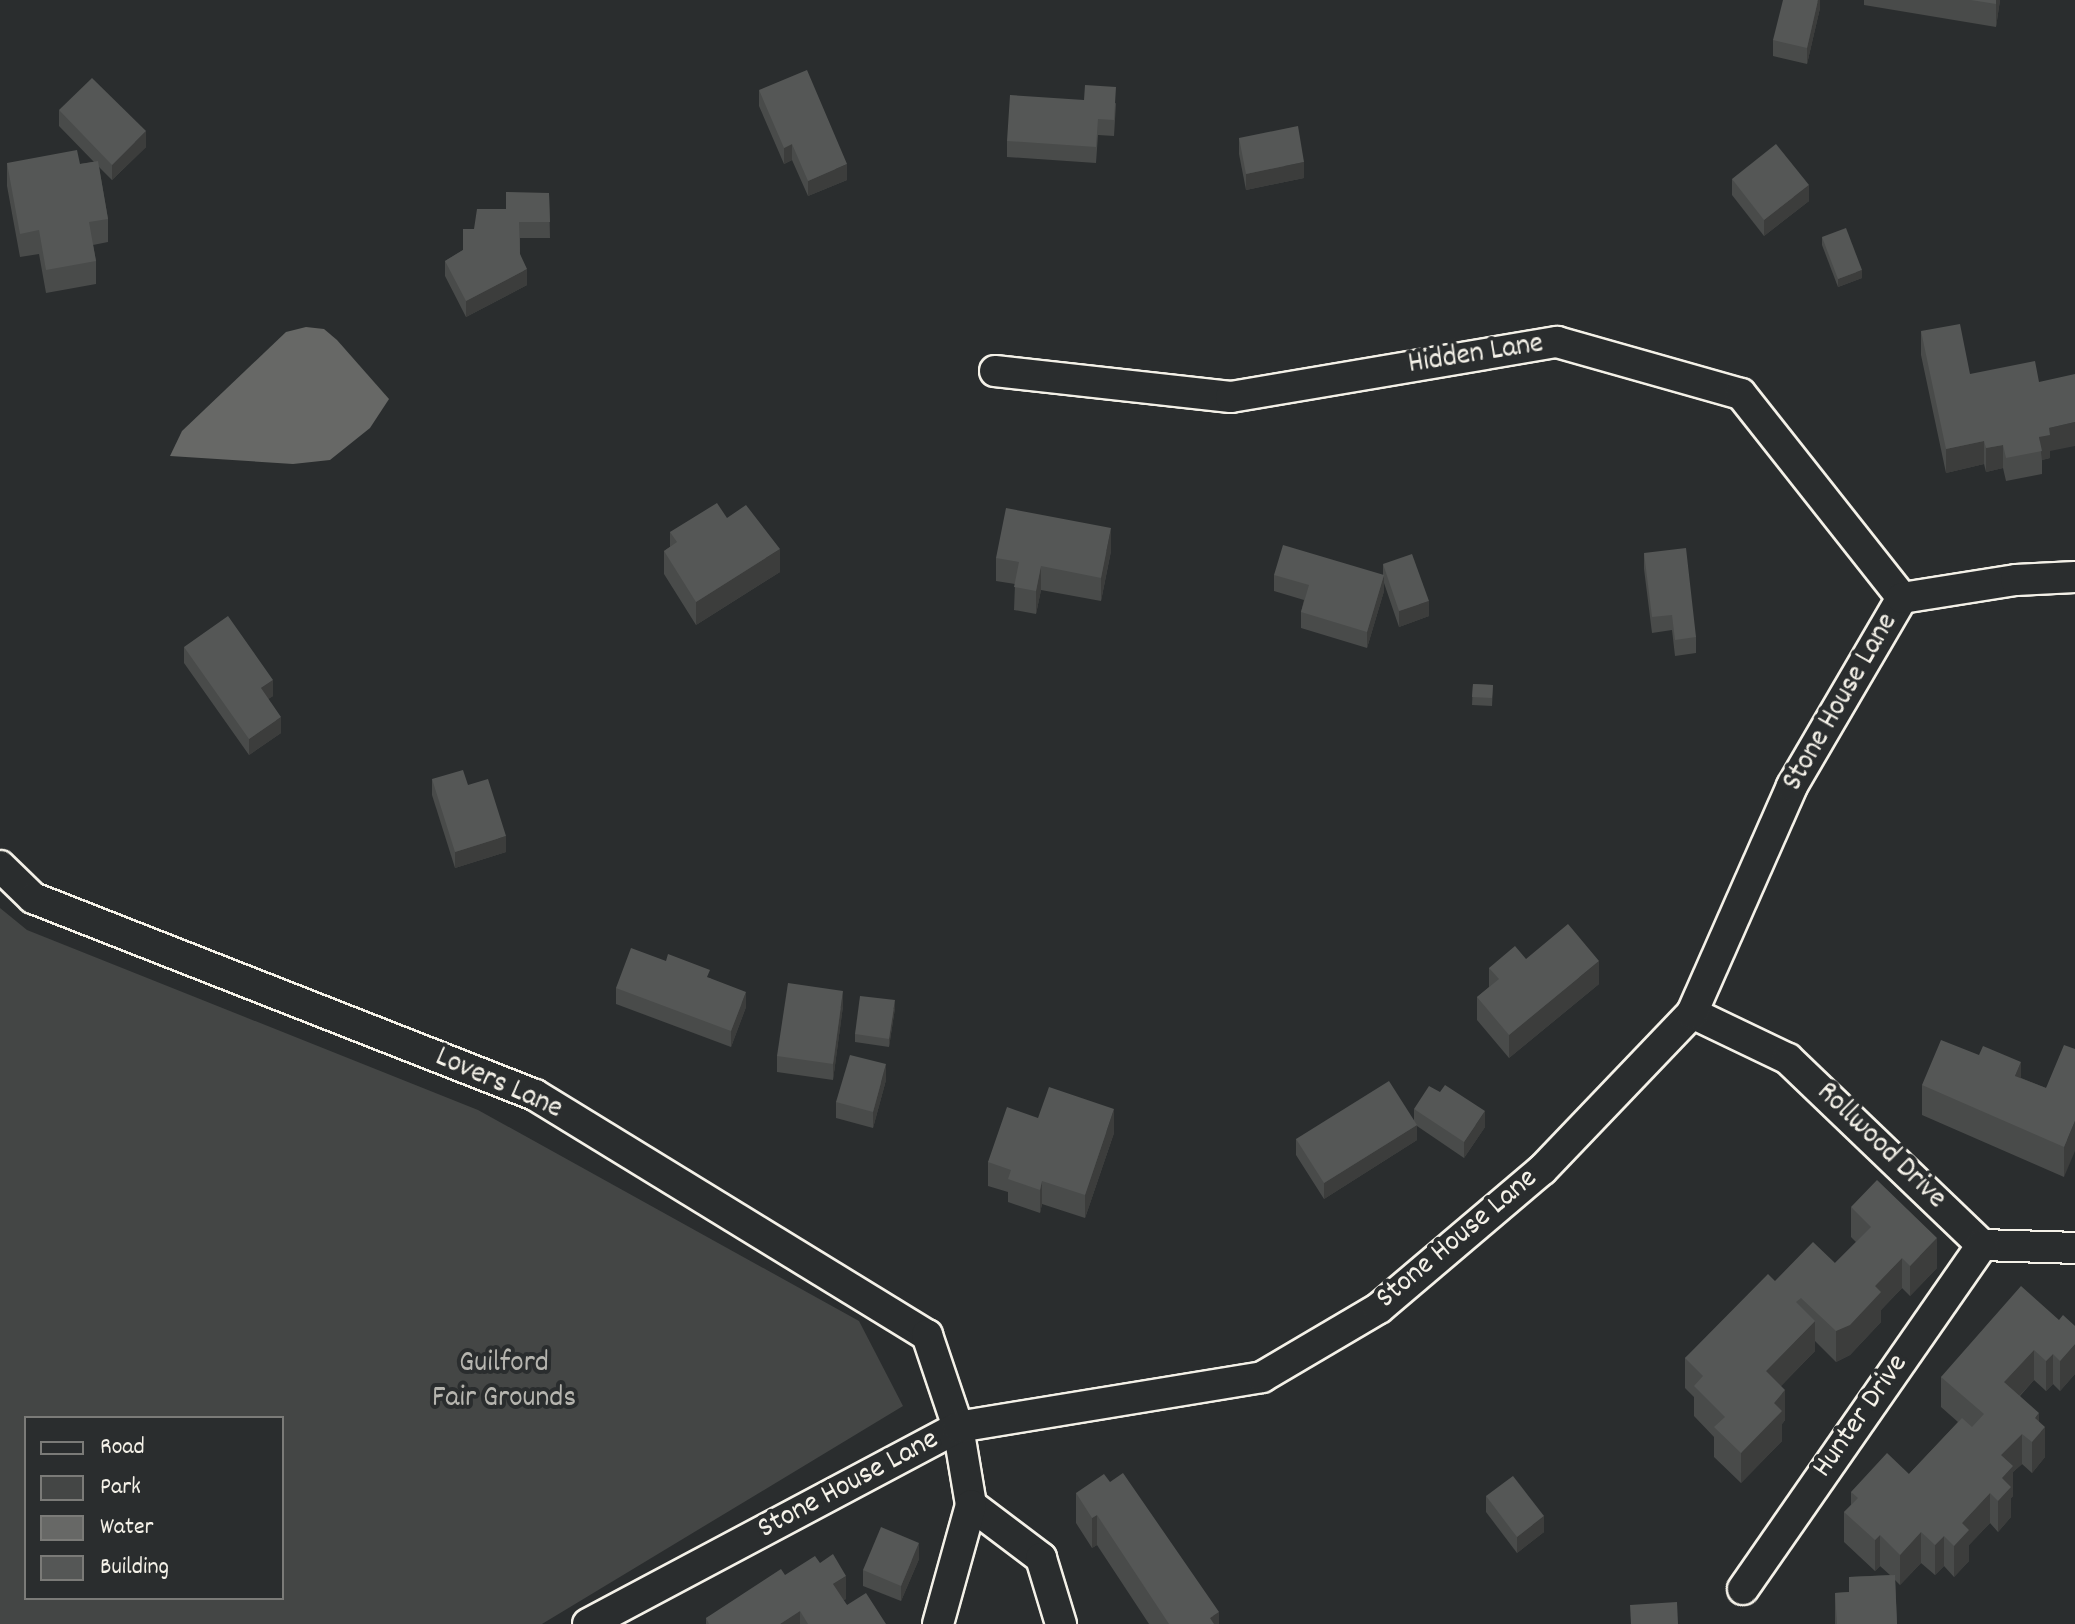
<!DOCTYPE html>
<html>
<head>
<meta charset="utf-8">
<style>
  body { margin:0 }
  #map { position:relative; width:2075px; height:1624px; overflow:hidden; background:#2a2d2e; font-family:Dekko,sans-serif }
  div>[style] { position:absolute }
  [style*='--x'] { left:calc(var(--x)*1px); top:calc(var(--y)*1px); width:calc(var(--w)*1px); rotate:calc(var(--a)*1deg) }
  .green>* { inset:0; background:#444645 }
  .water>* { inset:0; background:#676866 }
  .roads { filter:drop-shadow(2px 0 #f4f1e8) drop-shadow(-2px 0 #f4f1e8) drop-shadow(0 2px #f4f1e8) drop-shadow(0 -2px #f4f1e8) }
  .street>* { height:30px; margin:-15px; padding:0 15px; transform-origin:15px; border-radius:15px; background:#2a2d2e }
  .wall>* { inset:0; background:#494b4a }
  .shaded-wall>* { inset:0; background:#3c3d3c }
  .building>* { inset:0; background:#555756 }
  span { translate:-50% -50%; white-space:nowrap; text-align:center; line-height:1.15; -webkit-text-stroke:8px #2a2d2e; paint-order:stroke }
  .street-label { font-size:30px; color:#f4f1e8 }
  .park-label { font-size:30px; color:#b6b5af }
  .legend { position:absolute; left:24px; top:1416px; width:260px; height:184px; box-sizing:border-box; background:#2a2d2e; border:2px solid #7b7b78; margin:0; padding:10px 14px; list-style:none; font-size:24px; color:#f4f1e8 }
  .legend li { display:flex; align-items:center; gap:16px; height:40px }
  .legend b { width:40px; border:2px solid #7b7b78 }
</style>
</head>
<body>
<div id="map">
  <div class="green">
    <div style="clip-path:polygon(evenodd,0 908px,27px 930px,478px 1110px,859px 1321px,903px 1406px,542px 1624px,0 1624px,0 908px,26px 1418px,282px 1418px,282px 1598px,26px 1598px,26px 1418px)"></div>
  </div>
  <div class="water">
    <div style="clip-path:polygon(306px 327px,324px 329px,337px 340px,389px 399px,370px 428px,330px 460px,293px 464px,170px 456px,182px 431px,286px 332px)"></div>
  </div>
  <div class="roads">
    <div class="street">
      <div style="--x:995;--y:371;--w:237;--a:6.3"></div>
      <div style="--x:1231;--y:397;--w:331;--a:-9.6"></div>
      <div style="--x:1557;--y:342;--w:191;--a:15.8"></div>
      <div style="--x:1741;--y:394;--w:260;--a:51.7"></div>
      <div style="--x:0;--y:866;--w:46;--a:44.1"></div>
      <div style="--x:33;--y:898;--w:539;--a:21.43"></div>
      <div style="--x:535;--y:1095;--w:460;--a:31.5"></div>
      <div style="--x:927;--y:1335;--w:97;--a:71.4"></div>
      <div style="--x:958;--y:1427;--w:79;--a:80.5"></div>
      <div style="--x:971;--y:1505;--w:88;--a:37.1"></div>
      <div style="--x:1041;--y:1558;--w:69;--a:73.1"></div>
      <div style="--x:1692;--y:1013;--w:106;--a:25.6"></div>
      <div style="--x:1788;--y:1059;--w:269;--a:43.8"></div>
      <div style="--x:1982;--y:1245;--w:93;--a:1.8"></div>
      <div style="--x:1743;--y:1589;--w:419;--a:-55.2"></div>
      <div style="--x:588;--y:1624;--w:419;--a:-28"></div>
      <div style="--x:958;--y:1427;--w:308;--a:-9.3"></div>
      <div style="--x:1262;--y:1377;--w:136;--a:-30.5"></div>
      <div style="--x:1379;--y:1308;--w:214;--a:-40.3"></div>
      <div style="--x:1542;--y:1170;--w:217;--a:-46.3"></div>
      <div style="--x:1692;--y:1013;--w:248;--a:-66.2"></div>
      <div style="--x:1792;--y:786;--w:218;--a:-59.7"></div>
      <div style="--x:1902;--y:598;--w:115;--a:-9"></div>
      <div style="--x:2016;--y:580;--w:59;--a:-2.9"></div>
      <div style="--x:938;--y:1624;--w:123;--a:-74.5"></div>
    </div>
  </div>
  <div class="wall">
    <div style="clip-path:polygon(1820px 0,1820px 8px,1807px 64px,1773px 56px,1773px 40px)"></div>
    <div style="clip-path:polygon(1864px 0,2000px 0,1996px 27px,1864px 5px)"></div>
    <div style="clip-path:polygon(759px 90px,847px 180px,808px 196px,792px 160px,784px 164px,759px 106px)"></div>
    <div style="clip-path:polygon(1116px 103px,1114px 136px,1098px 135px,1096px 163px,1007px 157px,1007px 141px)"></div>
    <div style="clip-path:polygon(59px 110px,146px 147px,112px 180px,99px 167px,108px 219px,108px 242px,93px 245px,96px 261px,96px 284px,46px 293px,39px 254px,20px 257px,7px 186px,7px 163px,80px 164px,94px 162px,59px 126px)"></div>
    <div style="clip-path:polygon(1239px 138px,1304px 178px,1246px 190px,1239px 154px)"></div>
    <div style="clip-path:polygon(1732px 179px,1809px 201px,1764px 236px,1732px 195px)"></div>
    <div style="clip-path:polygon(549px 193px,550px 238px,520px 238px,520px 254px,527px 285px,466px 317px,445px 276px,445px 261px,463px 250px,474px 229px,506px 209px)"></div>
    <div style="clip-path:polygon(1822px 237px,1862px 278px,1838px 287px,1822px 245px)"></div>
    <div style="clip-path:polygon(1921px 331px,1970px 374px,2050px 451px,2050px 458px,2042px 460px,2042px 474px,2006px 481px,2003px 468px,1986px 472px,1984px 464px,1946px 473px,1921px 355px)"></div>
    <div style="clip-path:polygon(727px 518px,780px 572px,696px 625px,664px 574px,664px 551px,670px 547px,670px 532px)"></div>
    <div style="clip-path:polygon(1111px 551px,1101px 601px,1041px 590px,1036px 614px,1014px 610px,1015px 584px,996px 581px,996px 558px)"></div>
    <div style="clip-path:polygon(1644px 553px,1696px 637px,1696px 653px,1675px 656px,1672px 630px,1652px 633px,1644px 569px)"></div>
    <div style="clip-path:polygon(1383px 564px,1429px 616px,1399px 627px,1384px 583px,1384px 591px,1367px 648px,1301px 628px,1301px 612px,1304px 600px,1274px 591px,1274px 575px,1383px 575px)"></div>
    <div style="clip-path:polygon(184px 647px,273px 696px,268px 699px,281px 733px,249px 755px,184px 663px)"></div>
    <div style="clip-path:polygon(1473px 684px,1493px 685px,1492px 706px,1472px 705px)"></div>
    <div style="clip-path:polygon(432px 779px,468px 785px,506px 852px,455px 868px,432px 795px)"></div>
    <div style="clip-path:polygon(1526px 959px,1599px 984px,1509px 1058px,1477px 1020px,1477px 997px,1489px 987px,1489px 968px)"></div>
    <div style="clip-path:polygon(710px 978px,746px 1007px,731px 1047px,616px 1004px,616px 988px)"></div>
    <div style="clip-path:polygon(843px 1006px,833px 1080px,777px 1072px,777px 1056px)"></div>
    <div style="clip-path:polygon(895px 1008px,889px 1047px,855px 1042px,855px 1034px)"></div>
    <div style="clip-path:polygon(2075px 1049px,2064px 1177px,1922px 1115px,1922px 1085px,2021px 1078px,2046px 1088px)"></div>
    <div style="clip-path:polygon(886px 1080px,873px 1128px,836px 1118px,836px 1102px)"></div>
    <div style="clip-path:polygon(1414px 1109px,1485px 1127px,1464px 1158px,1417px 1126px,1417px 1140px,1324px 1199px,1296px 1155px,1296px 1139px,1414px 1120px)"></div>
    <div style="clip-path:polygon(1038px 1118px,1114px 1133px,1085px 1218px,1042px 1204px,1040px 1213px,1008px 1202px,1008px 1192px,988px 1186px,988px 1162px)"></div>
    <div style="clip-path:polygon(1851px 1207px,1937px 1268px,1910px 1296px,1902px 1288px,1881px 1310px,1881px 1322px,1850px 1355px,1836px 1362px,1815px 1341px,1815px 1351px,1781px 1386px,1785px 1420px,1782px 1424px,1782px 1441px,1741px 1483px,1714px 1457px,1714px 1437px,1694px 1416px,1694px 1397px,1685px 1388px,1685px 1358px,1775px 1281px,1835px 1263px,1856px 1242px,1851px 1237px)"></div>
    <div style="clip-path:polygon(2059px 1320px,2075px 1326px,2075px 1374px,2060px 1391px,2053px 1384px,2046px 1391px,2034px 1380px,2020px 1396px,2039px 1422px,2045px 1457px,2032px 1473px,2022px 1464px,2013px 1472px,2013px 1496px,2011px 1498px,2011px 1517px,1998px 1532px,1990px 1523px,1969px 1545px,1969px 1561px,1954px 1577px,1944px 1566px,1935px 1575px,1921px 1563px,1900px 1585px,1895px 1580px,1897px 1624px,1835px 1624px,1835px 1593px,1849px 1592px,1849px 1577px,1890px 1575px,1880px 1566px,1875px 1571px,1844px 1542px,1844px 1512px,1851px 1505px,1851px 1492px,1909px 1474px,1958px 1422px,1941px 1407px,1941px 1377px)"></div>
    <div style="clip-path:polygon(1110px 1482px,1219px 1624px,1149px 1624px,1097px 1545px,1092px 1548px,1076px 1523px,1076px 1493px)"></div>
    <div style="clip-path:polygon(1486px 1496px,1544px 1532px,1517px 1553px,1486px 1512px)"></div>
    <div style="clip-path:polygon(919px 1559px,901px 1601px,863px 1586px,863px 1570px)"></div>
    <div style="clip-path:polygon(785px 1575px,846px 1599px,843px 1600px,847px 1605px,886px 1624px,706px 1624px,706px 1618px)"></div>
  </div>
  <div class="shaded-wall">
    <div style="clip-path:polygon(1818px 0,1820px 0,1820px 8px,1807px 64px,1807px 48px)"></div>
    <div style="clip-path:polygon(1996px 0,2000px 0,1996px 27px)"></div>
    <div style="clip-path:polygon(146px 131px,146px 147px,112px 180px,112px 165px)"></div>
    <div style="clip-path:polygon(792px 144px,792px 160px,784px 164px,784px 148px)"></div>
    <div style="clip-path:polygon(1304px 162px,1304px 178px,1246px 190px,1246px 174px)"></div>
    <div style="clip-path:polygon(847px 164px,847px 180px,808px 196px,808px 181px)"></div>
    <div style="clip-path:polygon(1809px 185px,1809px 201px,1764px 236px,1764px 220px)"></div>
    <div style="clip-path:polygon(527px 269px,527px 285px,466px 317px,466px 301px)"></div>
    <div style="clip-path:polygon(1862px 270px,1862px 278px,1838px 287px,1838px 279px)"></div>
    <div style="clip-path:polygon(2075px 422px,2075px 446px,2050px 451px,2050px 458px,2042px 460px,2039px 437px,2049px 428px)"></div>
    <div style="clip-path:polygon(1984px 441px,1984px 464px,1946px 473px,1946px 449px)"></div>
    <div style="clip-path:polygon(2003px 445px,2003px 468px,1986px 472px,1986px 448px)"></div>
    <div style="clip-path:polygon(1111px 528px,1111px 551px,1101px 601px,1101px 578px)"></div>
    <div style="clip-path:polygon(780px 549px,780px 572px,696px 625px,696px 602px)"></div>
    <div style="clip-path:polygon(1041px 566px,1041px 590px,1036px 614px,1036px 591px)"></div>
    <div style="clip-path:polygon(1384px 575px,1384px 591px,1367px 648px,1367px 632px)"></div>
    <div style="clip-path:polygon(1429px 601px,1429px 616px,1399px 627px,1399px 611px)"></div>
    <div style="clip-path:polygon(273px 680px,273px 696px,261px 704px,261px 688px)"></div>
    <div style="clip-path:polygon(281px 717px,281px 733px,249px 755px,249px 739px)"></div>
    <div style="clip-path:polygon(506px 836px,506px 852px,455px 868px,455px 852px)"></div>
    <div style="clip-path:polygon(1599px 961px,1599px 984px,1509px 1058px,1509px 1035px)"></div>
    <div style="clip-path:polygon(843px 991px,843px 1006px,833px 1080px,833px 1064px)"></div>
    <div style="clip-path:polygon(746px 992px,746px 1007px,731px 1047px,731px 1031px)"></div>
    <div style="clip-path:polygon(895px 1000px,895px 1008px,889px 1047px,889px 1039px)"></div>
    <div style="clip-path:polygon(2021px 1062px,2021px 1092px,2015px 1076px)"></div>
    <div style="clip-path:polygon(886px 1064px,886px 1080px,873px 1128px,873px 1112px)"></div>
    <div style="clip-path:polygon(1114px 1109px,1114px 1133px,1085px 1218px,1085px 1195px)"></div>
    <div style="clip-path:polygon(1485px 1111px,1485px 1127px,1464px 1158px,1464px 1142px)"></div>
    <div style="clip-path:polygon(2075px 1121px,2075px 1151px,2064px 1177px,2064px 1147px)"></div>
    <div style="clip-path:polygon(1417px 1125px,1417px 1140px,1324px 1199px,1324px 1183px)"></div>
    <div style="clip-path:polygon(1042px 1181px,1042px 1204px,1040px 1213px,1040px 1190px)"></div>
    <div style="clip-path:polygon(1937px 1238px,1937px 1268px,1910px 1296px,1910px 1266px)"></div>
    <div style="clip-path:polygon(1902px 1258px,1902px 1288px,1881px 1310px,1881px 1322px,1850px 1355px,1836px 1362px,1836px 1331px,1875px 1286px)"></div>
    <div style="clip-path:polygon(1815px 1321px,1815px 1351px,1766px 1401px,1766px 1371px)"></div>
    <div style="clip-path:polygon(2075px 1344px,2075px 1374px,2060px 1391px,2060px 1361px)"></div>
    <div style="clip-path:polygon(2034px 1350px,2034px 1380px,2004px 1412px,2004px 1382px)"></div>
    <div style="clip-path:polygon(2053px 1354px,2053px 1384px,2046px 1391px,2046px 1361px)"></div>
    <div style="clip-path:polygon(1785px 1390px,1785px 1420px,1782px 1424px,1782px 1441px,1741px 1483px,1741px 1453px,1774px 1403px)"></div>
    <div style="clip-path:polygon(2039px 1413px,2039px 1434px,2045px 1427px,2045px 1457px,2032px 1473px,2032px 1442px,2035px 1418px)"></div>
    <div style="clip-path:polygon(2022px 1434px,2022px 1464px,2013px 1472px,2013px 1496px,2011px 1498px,2011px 1517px,1998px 1532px,1998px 1501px,2001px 1455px)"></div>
    <div style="clip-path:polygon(1990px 1493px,1990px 1523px,1969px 1545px,1969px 1561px,1954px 1577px,1954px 1546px,1962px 1523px)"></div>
    <div style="clip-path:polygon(1097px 1515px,1097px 1545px,1092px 1548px,1092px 1518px)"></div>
    <div style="clip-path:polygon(1544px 1516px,1544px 1532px,1517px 1553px,1517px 1537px)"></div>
    <div style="clip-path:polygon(1921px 1532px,1921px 1563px,1900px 1585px,1900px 1555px)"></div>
    <div style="clip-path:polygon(1880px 1535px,1880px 1566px,1875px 1571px,1875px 1540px)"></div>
    <div style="clip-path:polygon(1944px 1536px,1944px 1566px,1935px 1575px,1935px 1545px)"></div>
    <div style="clip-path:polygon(919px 1543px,919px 1559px,901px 1601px,901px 1586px)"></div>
    <div style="clip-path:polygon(846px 1576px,846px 1599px,833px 1607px,833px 1584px)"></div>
    <div style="clip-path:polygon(800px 1611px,800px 1624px,780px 1624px)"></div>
    <div style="clip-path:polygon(1219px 1612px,1219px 1624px,1210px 1624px,1210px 1618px)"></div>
  </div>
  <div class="building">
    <div style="clip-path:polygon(1783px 0,1818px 0,1807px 48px,1773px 40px)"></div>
    <div style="clip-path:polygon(1971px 0,1996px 0,1996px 4px)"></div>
    <div style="clip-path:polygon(807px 70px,847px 164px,808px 181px,792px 144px,784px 148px,759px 90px)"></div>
    <div style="clip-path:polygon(92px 78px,146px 131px,112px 165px,59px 110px)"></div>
    <div style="clip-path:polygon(1085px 85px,1116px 87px,1114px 120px,1098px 119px,1096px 147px,1007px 141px,1010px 95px,1084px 100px)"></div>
    <div style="clip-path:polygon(1298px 126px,1304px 162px,1246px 174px,1239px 138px)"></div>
    <div style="clip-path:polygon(1776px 144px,1809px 185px,1764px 220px,1732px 179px)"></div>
    <div style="clip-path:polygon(77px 150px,80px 164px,98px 161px,108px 219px,89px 222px,96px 261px,46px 270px,39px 230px,20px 234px,7px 163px)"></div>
    <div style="clip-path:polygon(506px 192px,549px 193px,550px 222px,519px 222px,520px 254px,527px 269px,466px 301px,445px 261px,463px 250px,463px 229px,474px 229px,477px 209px,506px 209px)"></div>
    <div style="clip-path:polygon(1846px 228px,1862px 270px,1838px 279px,1822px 237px)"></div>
    <div style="clip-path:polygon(1960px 324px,1970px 374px,2035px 361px,2039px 382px,2075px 374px,2075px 422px,2049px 428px,2050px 435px,2039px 437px,2042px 451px,2006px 458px,2003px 445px,1986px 448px,1984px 441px,1946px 449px,1921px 331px)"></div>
    <div style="clip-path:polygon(717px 503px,727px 518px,746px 505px,780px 549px,696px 602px,664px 551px,677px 542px,670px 532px)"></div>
    <div style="clip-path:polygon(1006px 508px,1111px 528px,1101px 578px,1041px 566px,1036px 591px,1014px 587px,1019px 562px,996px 558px)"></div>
    <div style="clip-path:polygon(1283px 545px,1384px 575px,1367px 632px,1301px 612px,1309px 585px,1274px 575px)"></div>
    <div style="clip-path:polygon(1686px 548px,1696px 637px,1675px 640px,1672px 615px,1652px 617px,1644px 553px)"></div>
    <div style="clip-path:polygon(1412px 554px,1429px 601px,1399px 611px,1383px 564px)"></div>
    <div style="clip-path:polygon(228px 616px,273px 680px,261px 688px,281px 717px,249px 739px,184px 647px)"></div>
    <div style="clip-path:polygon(1473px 684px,1493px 685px,1492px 698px,1472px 697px)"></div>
    <div style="clip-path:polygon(463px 770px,468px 785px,488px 779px,506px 836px,455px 852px,432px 779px)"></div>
    <div style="clip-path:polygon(1568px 924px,1599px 961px,1509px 1035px,1477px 997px,1499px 979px,1489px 968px,1515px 946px,1526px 959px)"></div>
    <div style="clip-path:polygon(631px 948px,666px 961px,668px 954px,710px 970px,707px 977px,746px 992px,731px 1031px,616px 988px)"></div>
    <div style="clip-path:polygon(788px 983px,843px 991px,833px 1064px,777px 1056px)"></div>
    <div style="clip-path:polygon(860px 996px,895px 1000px,889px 1039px,855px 1034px)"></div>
    <div style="clip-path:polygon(1941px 1040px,1979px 1055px,1983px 1046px,2021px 1062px,2015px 1076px,2046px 1088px,2064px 1045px,2075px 1049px,2075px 1121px,2064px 1147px,1922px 1085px)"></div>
    <div style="clip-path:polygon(850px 1055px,886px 1064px,873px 1112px,836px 1102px)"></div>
    <div style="clip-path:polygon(1389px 1081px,1417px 1125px,1324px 1183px,1296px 1139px)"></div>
    <div style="clip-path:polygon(1445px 1085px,1485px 1111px,1464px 1142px,1414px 1109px,1429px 1086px,1440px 1092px)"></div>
    <div style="clip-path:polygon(1049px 1087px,1114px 1109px,1085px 1195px,1042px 1181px,1040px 1190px,1008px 1179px,1011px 1170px,988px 1162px,1007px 1107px,1038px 1118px)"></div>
    <div style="clip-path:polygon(1877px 1180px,1937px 1238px,1910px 1266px,1902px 1258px,1875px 1286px,1881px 1292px,1850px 1325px,1836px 1331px,1801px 1298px,1796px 1302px,1815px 1321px,1766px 1371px,1785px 1390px,1774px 1403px,1782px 1411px,1741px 1453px,1714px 1427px,1725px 1417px,1694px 1386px,1703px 1376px,1685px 1358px,1768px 1274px,1775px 1281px,1813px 1242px,1835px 1263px,1871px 1227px,1851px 1207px)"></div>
    <div style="clip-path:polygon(2021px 1286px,2059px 1320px,2063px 1315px,2075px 1326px,2075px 1344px,2060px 1361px,2053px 1354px,2046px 1361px,2034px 1350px,2004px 1382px,2039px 1413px,2035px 1418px,2045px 1427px,2032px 1442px,2022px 1434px,2001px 1455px,2013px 1466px,2002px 1478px,2011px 1487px,1998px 1501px,1990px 1493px,1962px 1523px,1969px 1530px,1954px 1546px,1944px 1536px,1935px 1545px,1921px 1532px,1900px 1555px,1880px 1535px,1875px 1540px,1844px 1512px,1858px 1498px,1851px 1492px,1887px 1453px,1909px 1474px,1962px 1418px,1972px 1427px,1984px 1414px,1941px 1377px)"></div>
    <div style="clip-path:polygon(1123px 1473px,1219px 1612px,1210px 1618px,1214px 1624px,1169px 1624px,1097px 1515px,1092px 1518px,1076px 1493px,1104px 1474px,1110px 1482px)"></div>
    <div style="clip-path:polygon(1513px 1476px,1544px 1516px,1517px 1537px,1486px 1496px)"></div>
    <div style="clip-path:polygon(881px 1527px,919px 1543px,901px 1586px,863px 1570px)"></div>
    <div style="clip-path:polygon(833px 1554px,846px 1576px,833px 1584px,847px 1605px,866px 1593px,886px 1624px,808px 1624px,800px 1611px,780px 1624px,709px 1624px,706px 1618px,781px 1569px,785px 1575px,815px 1556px,820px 1563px)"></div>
    <div style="clip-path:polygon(1895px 1575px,1897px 1624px,1837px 1624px,1835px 1593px,1849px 1592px,1849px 1577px)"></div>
    <div style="clip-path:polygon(1677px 1602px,1678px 1624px,1631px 1624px,1630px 1605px)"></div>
  </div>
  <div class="street-label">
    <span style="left:1476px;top:356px;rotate:-9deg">Hidden Lane</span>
    <span style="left:1842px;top:703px;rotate:-60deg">Stone House Lane</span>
    <span style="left:498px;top:1085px;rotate:24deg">Lovers Lane</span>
    <span style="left:1880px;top:1147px;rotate:44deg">Rollwood Drive</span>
    <span style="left:1458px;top:1240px;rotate:-40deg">Stone House Lane</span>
    <span style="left:1862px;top:1417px;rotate:-55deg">Hunter Drive</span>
    <span style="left:849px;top:1486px;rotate:-28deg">Stone House Lane</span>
  </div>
  <div class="park-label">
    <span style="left:504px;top:1382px">Guilford<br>Fair Grounds</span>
  </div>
  <ul class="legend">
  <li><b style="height:10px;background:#2a2d2e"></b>Road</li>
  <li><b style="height:22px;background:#444645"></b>Park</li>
  <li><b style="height:22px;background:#676866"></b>Water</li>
  <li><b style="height:22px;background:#555756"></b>Building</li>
  </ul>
</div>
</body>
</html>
